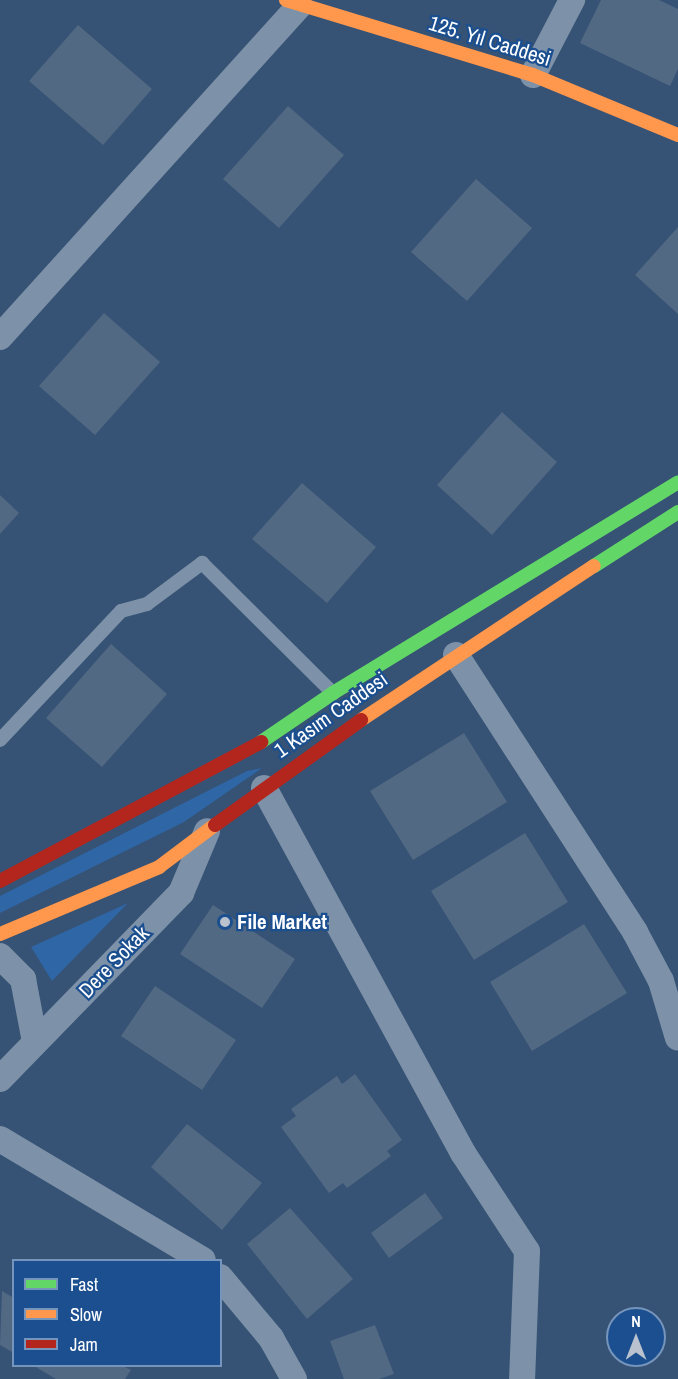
<!DOCTYPE html>
<html>
<head>
<meta charset="utf-8">
<style>
  body { margin:0 }
  #map { position:relative; width:678px; height:1379px; overflow:hidden; background:#365274; font-family:"Archivo Narrow",sans-serif }
  div>[style] { position:absolute }
  [style*='--x'] { left:calc(var(--x)*1px); top:calc(var(--y)*1px); width:calc(var(--w)*1px); rotate:calc(var(--a)*1deg) }
  .green>* { inset:0; background:#2f66a5 }
  .building>* { inset:0; background:#526984 }
  .lane>* { height:14px; margin:-7px; padding:0 7px; transform-origin:7px; border-radius:7px; background:#7d92a8 }
  .street>* { height:26px; margin:-13px; padding:0 13px; transform-origin:13px; border-radius:13px; background:#7d92a8 }
  .fast>* { height:14px; margin:-7px; padding:0 7px; transform-origin:7px; border-radius:7px; background:#63d668 }
  .slow>* { height:14px; margin:-7px; padding:0 7px; transform-origin:7px; border-radius:7px; background:#ff974d }
  .jam>* { height:14px; margin:-7px; padding:0 7px; transform-origin:7px; border-radius:7px; background:#b3261e }
  .dots>* { width:16px; height:16px; translate:-50% -50%; box-sizing:border-box; border:3px solid #1b4f8f; border-radius:50% }
  span { translate:-50% -50%; white-space:nowrap; text-align:center; line-height:1.15; -webkit-text-stroke:4.5px #1b4f8f; paint-order:stroke }
  .street-label { font-size:21px; color:#fff }
  .poi-label { font-size:21px; color:#fff; font-weight:700 }
  .left { translate:0 -50%; text-align:left }
  .legend { position:absolute; left:12px; top:1259px; width:210px; height:108px; box-sizing:border-box; background:#1b4f8f; border:2px solid #7695bc; margin:0; padding:8px 10px; list-style:none; font-size:18px; color:#fff }
  .legend li { display:flex; align-items:center; gap:12px; height:30px }
  .legend b { width:30px; border:2px solid #7695bc }
  .north { position:absolute; left:606px; top:1307px; width:60px; height:60px; box-sizing:border-box; background:#1b4f8f; border:2px solid #7695bc; border-radius:50%; rotate:0deg; font-size:16px; font-weight:700; line-height:24px; text-align:center; color:#fff }
  .north::after { content:''; display:block; margin:auto; width:21px; height:27px; background:#b9c2ce; clip-path:polygon(50% 0,100% 100%,50% 72%,0 100%) }
</style>
</head>
<body>
<div id="map">
  <div class="green">
    <div style="clip-path:polygon(262px 768px,184px 822px,0 913px,0 896px,247px 771px)"></div>
    <div style="clip-path:polygon(128px 903px,52px 981px,31px 947px)"></div>
  </div>
  <div class="building">
    <div style="clip-path:polygon(601px 0,659px 0,678px 9px,678px 69px,670px 86px,580px 43px)"></div>
    <div style="clip-path:polygon(78px 25px,152px 89px,103px 145px,29px 81px)"></div>
    <div style="clip-path:polygon(288px 106px,344px 155px,279px 228px,223px 179px)"></div>
    <div style="clip-path:polygon(476px 179px,532px 228px,467px 301px,411px 252px)"></div>
    <div style="clip-path:polygon(678px 227px,678px 314px,635px 275px)"></div>
    <div style="clip-path:polygon(104px 313px,160px 362px,95px 435px,39px 386px)"></div>
    <div style="clip-path:polygon(502px 412px,557px 462px,492px 535px,437px 485px)"></div>
    <div style="clip-path:polygon(302px 483px,376px 547px,327px 603px,252px 539px)"></div>
    <div style="clip-path:polygon(0 495px,19px 513px,0 534px)"></div>
    <div style="clip-path:polygon(111px 644px,167px 694px,102px 767px,46px 718px)"></div>
    <div style="clip-path:polygon(464px 733px,507px 802px,413px 860px,370px 791px)"></div>
    <div style="clip-path:polygon(525px 833px,568px 902px,474px 960px,431px 891px)"></div>
    <div style="clip-path:polygon(213px 905px,295px 959px,262px 1008px,180px 954px)"></div>
    <div style="clip-path:polygon(584px 924px,627px 993px,532px 1051px,490px 982px)"></div>
    <div style="clip-path:polygon(155px 986px,236px 1040px,202px 1090px,121px 1036px)"></div>
    <div style="clip-path:polygon(355px 1074px,402px 1140px,387px 1151px,391px 1156px,347px 1188px,343px 1183px,329px 1193px,281px 1127px,296px 1116px,291px 1109px,337px 1076px,342px 1084px)"></div>
    <div style="clip-path:polygon(187px 1124px,262px 1183px,222px 1230px,151px 1167px)"></div>
    <div style="clip-path:polygon(425px 1193px,443px 1218px,389px 1258px,371px 1233px)"></div>
    <div style="clip-path:polygon(290px 1208px,353px 1279px,307px 1319px,247px 1244px)"></div>
    <div style="clip-path:polygon(2px 1291px,14px 1298px,14px 1353px,0 1345px)"></div>
    <div style="clip-path:polygon(375px 1325px,394px 1374px,379px 1379px,344px 1379px,330px 1341px)"></div>
    <div style="clip-path:polygon(34px 1366px,123px 1366px,131px 1370px,125px 1379px,56px 1379px)"></div>
  </div>
  <div class="lane">
    <div style="--x:0;--y:740;--w:177;--a:-46.8"></div>
    <div style="--x:121;--y:611;--w:27;--a:-15"></div>
    <div style="--x:147;--y:604;--w:69;--a:-36.7"></div>
    <div style="--x:202;--y:563;--w:185;--a:44.8"></div>
  </div>
  <div class="street">
    <div style="--x:533;--y:75;--w:85;--a:-62.5"></div>
    <div style="--x:0;--y:337;--w:447;--a:-47.9"></div>
    <div style="--x:456;--y:655;--w:330;--a:57.1"></div>
    <div style="--x:635;--y:932;--w:55;--a:62"></div>
    <div style="--x:661;--y:981;--w:59;--a:73.4"></div>
    <div style="--x:264;--y:788;--w:416;--a:61.4"></div>
    <div style="--x:463;--y:1153;--w:117;--a:56.9"></div>
    <div style="--x:527;--y:1251;--w:128;--a:92.2"></div>
    <div style="--x:0;--y:956;--w:33;--a:45"></div>
    <div style="--x:23;--y:979;--w:64;--a:79.2"></div>
    <div style="--x:0;--y:1079;--w:260;--a:-45.8"></div>
    <div style="--x:181;--y:893;--w:67;--a:-67.2"></div>
    <div style="--x:0;--y:1139;--w:236;--a:30.8"></div>
    <div style="--x:220;--y:1277;--w:80;--a:50.1"></div>
    <div style="--x:271;--y:1338;--w:47;--a:60.7"></div>
  </div>
  <div class="fast">
    <div style="--x:594;--y:566;--w:100;--a:-32.7"></div>
    <div style="--x:261;--y:742;--w:87;--a:-34.2"></div>
    <div style="--x:333;--y:693;--w:404;--a:-31.4"></div>
  </div>
  <div class="slow">
    <div style="--x:286;--y:0;--w:258;--a:16.9"></div>
    <div style="--x:533;--y:75;--w:157;--a:22.5"></div>
    <div style="--x:361;--y:720;--w:279;--a:-33.5"></div>
    <div style="--x:0;--y:934;--w:173;--a:-22.8"></div>
    <div style="--x:159;--y:867;--w:70;--a:-36.9"></div>
  </div>
  <div class="jam">
    <div style="--x:215;--y:825;--w:180;--a:-35.7"></div>
    <div style="--x:0;--y:881;--w:296;--a:-28"></div>
  </div>
  <div class="dots">
    <div style="left:225px;top:922px;background:#b9c2ce"></div>
  </div>
  <div class="street-label">
    <span style="left:490px;top:41px;rotate:17deg">125. Yıl Caddesi</span>
    <span style="left:331px;top:715px;rotate:-35deg">1 Kasım Caddesi</span>
    <span style="left:114px;top:962px;rotate:-46deg">Dere Sokak</span>
  </div>
  <div class="poi-label">
    <span class="left" style="left:237px;top:922px">File Market</span>
  </div>
  <ul class="legend">
  <li><b style="height:8px;background:#63d668"></b>Fast</li>
  <li><b style="height:8px;background:#ff974d"></b>Slow</li>
  <li><b style="height:8px;background:#b3261e"></b>Jam</li>
  </ul>
  <div class="north">N</div>
</div>
</body>
</html>
